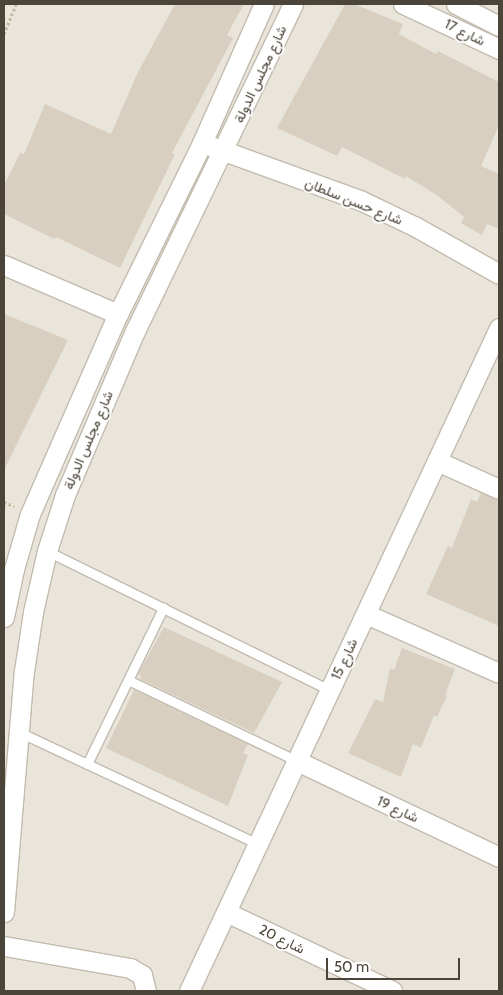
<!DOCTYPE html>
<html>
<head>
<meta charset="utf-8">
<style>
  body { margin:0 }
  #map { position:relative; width:503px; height:995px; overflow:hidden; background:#f6f3ec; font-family:Cabin,Vazirmatn,sans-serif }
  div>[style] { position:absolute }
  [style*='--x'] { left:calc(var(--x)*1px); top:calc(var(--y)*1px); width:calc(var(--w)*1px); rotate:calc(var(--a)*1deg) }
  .residential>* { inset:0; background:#eae5da }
  .building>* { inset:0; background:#d8cfc1 }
  .path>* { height:3px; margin-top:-1.5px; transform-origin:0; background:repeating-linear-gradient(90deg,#c4b79f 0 2.5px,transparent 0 5px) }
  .roads { filter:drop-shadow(1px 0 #c2bbae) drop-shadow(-1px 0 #c2bbae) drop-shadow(0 1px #c2bbae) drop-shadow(0 -1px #c2bbae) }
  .lane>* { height:9px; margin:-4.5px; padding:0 4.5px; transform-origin:4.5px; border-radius:4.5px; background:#fff }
  .street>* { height:19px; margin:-9.5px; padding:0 9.5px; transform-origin:9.5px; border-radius:9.5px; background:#fff }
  span { translate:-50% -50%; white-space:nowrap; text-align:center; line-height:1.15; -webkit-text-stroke:4px #fff; paint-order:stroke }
  .street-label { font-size:14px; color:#4b4439 }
  .frame { position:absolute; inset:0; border:5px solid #4b4439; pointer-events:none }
  .scale { position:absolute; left:326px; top:958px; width:134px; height:22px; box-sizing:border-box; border:2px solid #4b4439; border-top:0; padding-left:6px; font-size:15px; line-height:18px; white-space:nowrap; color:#4b4439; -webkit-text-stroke:4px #fff; paint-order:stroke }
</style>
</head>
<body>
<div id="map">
  <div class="residential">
    <div style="clip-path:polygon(4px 4px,499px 4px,499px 991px,4px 991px)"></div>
  </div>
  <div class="building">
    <div style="clip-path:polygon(175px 4px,244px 4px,227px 35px,233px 38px,172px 153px,175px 154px,120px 268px,56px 237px,54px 239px,4px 214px,4px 185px,20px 153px,24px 154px,45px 104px,111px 134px,137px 74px)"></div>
    <div style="clip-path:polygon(345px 4px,354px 4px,403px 24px,399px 34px,436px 54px,438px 51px,499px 82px,499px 125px,481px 166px,499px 174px,499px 229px,487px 224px,482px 235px,461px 223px,464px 217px,438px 196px,406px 176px,405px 179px,342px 147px,337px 156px,277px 128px)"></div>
    <div style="clip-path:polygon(4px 314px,68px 340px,4px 470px)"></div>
    <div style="clip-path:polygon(481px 493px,499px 500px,499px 626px,426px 594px,448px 546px,452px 548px,471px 499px,477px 502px)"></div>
    <div style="clip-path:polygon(164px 627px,282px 682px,254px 733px,140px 679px,141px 676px,138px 674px)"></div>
    <div style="clip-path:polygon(402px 648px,455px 669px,445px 695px,447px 696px,437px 717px,434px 715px,421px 748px,413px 744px,401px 777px,348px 753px,375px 699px,383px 702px,390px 668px,394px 670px)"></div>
    <div style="clip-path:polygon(134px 690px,248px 744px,243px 753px,248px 755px,228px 806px,106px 748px)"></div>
  </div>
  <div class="path">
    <div style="--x:4;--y:34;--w:32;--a:-68"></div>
    <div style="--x:4;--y:502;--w:11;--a:22"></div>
  </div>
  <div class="roads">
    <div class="lane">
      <div style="--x:47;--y:551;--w:315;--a:26.2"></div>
      <div style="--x:128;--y:680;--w:187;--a:25.6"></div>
      <div style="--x:19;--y:732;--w:264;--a:25.1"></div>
      <div style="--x:87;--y:764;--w:174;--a:-64"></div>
    </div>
    <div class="street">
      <div style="--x:403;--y:4;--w:106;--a:25.1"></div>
      <div style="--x:456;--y:4;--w:48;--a:27.1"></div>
      <div style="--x:213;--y:147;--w:158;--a:19.9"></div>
      <div style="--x:362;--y:201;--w:60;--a:25.7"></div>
      <div style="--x:416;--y:227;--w:95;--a:29.5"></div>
      <div style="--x:4;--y:265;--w:124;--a:23.3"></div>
      <div style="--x:437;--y:461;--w:68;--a:24.3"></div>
      <div style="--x:366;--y:614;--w:145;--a:23.9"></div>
      <div style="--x:4;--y:617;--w:49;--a:-78.2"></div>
      <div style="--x:14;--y:569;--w:57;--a:-73.8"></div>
      <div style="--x:30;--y:514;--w:219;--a:-66.3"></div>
      <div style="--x:118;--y:314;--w:191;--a:-63.8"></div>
      <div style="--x:202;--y:143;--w:152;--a:-66"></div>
      <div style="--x:297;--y:761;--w:224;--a:25.4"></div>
      <div style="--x:4;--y:912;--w:242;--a:-85.3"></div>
      <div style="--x:24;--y:671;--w:60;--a:-81.3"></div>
      <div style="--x:33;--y:612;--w:63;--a:-77.1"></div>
      <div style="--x:47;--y:551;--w:59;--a:-72.2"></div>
      <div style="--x:65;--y:495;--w:178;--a:-66.9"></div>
      <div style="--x:135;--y:331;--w:363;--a:-64.2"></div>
      <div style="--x:226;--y:912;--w:184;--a:25.4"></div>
      <div style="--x:4;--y:946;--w:128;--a:9.9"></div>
      <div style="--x:130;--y:968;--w:14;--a:30"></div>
      <div style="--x:142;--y:975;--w:16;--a:76"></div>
      <div style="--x:189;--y:991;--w:732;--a:-64.94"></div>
    </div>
  </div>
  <div class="street-label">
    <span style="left:465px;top:32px;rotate:26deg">شارع 17</span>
    <span style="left:260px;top:74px;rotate:-65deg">شارع مجلس الدولة</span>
    <span style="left:354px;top:201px;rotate:22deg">شارع حسن سلطان</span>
    <span style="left:88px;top:440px;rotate:-67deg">شارع مجلس الدولة</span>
    <span style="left:344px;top:659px;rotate:-65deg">شارع 15</span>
    <span style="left:398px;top:809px;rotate:25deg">شارع 19</span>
    <span style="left:282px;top:939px;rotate:26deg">شارع 20</span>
  </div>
  <div class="frame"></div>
  <div class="scale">50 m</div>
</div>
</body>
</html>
